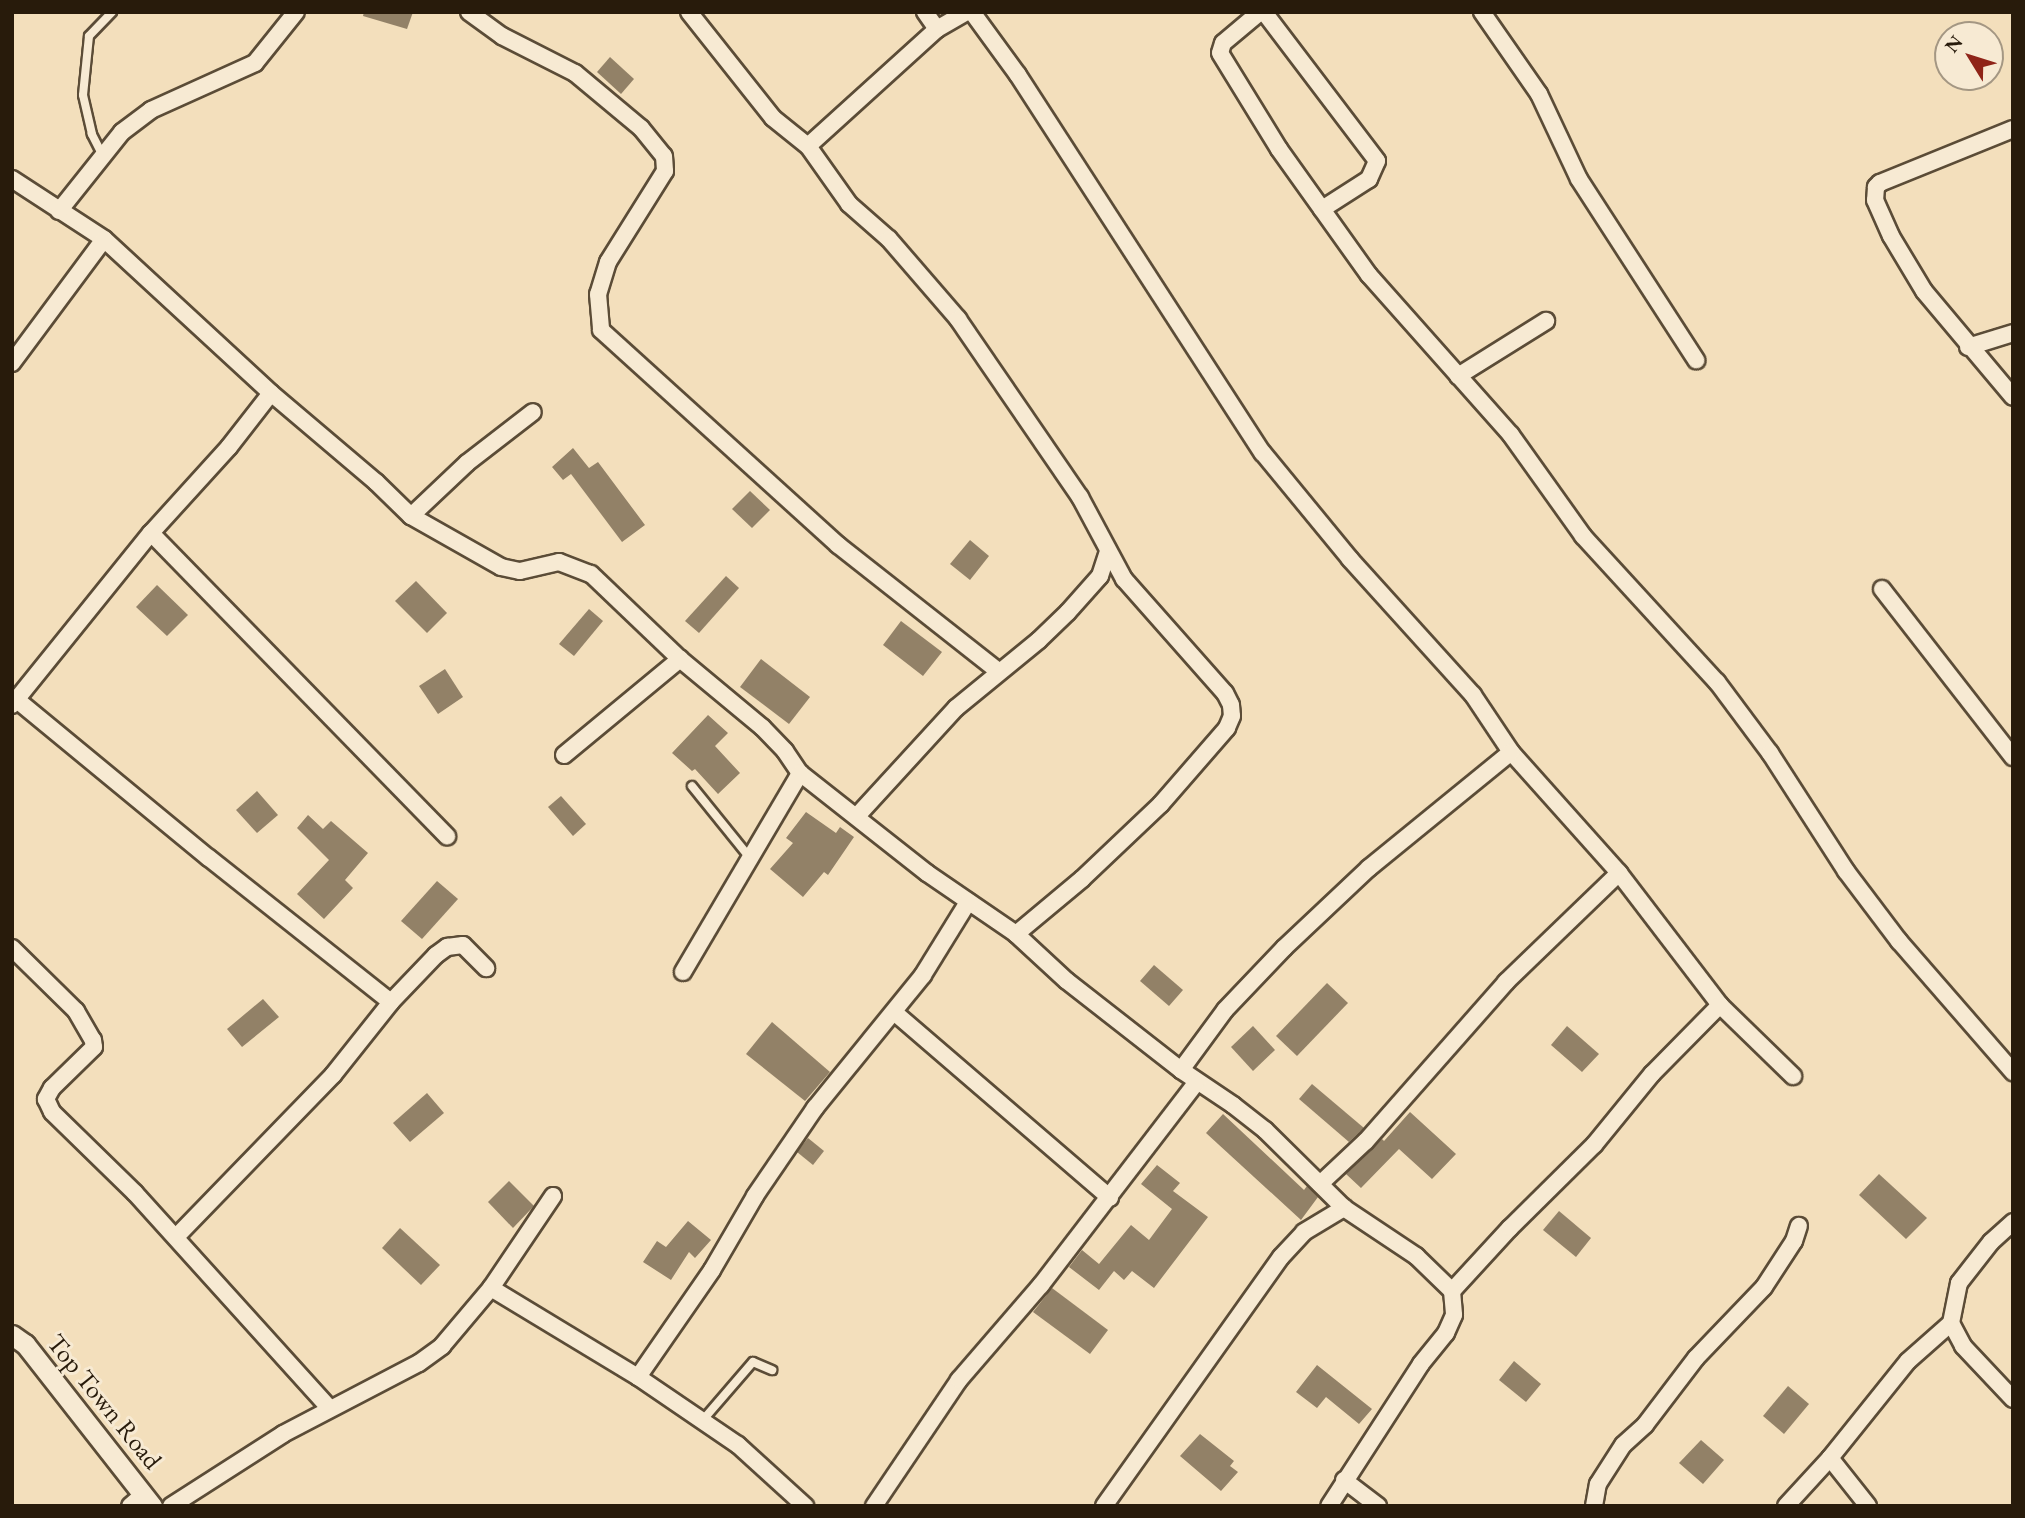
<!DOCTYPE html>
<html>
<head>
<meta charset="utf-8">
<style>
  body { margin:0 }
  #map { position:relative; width:2025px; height:1518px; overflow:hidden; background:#f3dfbc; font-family:"EB Garamond",serif }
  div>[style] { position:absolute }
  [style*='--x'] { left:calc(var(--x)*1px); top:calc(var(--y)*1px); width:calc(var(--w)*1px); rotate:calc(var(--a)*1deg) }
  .building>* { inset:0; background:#928167 }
  .roads { filter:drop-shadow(2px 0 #5b4c37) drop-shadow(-2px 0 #5b4c37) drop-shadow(0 2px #5b4c37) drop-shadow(0 -2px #5b4c37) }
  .service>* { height:8px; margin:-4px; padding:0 4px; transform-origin:4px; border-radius:4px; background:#f7ead3 }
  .minor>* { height:16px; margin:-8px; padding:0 8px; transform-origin:8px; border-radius:8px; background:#f7ead3 }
  .tertiary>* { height:19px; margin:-9.5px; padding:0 9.5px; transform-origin:9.5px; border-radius:9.5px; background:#f7ead3 }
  span { translate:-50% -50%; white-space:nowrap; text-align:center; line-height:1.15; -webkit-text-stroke:6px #f7ead3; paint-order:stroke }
  .street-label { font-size:26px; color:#281b0b }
  .frame { position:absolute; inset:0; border:14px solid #281b0b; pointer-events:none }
  .north { position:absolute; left:1934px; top:21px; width:70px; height:70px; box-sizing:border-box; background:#f7ead3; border:2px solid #a49783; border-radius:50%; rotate:308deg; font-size:19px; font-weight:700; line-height:28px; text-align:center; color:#281b0b }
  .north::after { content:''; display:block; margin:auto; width:24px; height:32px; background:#8f2418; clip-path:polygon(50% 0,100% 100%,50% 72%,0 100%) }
</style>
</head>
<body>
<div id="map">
  <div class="building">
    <div style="clip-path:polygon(364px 12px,413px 12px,407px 29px,363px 16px)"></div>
    <div style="clip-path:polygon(610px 57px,634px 79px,621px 94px,597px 72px)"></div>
    <div style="clip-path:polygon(573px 448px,589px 468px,598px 462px,645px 525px,622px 542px,571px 474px,563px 480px,552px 467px)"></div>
    <div style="clip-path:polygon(750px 491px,770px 510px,752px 528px,732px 509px)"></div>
    <div style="clip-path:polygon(970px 540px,989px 556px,970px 580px,950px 564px)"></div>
    <div style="clip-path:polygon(726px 576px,739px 588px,699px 633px,685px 621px)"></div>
    <div style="clip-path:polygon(416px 581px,447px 613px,427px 633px,395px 601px)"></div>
    <div style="clip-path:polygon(157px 585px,188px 615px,167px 636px,136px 607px)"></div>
    <div style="clip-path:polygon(589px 609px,603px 621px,574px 656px,559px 644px)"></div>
    <div style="clip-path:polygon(901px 621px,942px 652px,923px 676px,883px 645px)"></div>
    <div style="clip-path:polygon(761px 659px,810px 697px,789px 724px,740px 687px)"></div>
    <div style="clip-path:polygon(445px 669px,463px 697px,438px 714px,419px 686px)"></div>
    <div style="clip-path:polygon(708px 715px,728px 733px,715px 746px,740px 773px,718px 794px,695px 769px,692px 771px,672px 753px)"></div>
    <div style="clip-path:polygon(257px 791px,278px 815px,257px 833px,236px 810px)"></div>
    <div style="clip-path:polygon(561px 796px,586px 824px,573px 836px,548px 807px)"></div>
    <div style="clip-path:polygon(806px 812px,836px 833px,840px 827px,854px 837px,828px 875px,824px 872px,803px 897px,770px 869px,793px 843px,786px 838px)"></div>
    <div style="clip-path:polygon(308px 815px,323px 829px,331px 821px,368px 853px,345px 880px,353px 888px,324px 919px,297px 894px,329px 860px,297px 828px)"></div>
    <div style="clip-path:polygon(437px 881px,458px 899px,422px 939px,401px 921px)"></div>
    <div style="clip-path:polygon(1154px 965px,1183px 990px,1169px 1006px,1140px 981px)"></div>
    <div style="clip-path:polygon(1327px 983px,1348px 1003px,1297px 1056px,1276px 1036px)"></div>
    <div style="clip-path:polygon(263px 999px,279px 1017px,242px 1047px,227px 1029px)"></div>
    <div style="clip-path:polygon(772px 1022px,830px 1072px,805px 1101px,746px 1054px)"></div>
    <div style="clip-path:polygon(1253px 1026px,1275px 1050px,1253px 1071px,1231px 1047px)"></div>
    <div style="clip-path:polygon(1567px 1026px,1599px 1054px,1582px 1072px,1551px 1045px)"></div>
    <div style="clip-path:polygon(1312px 1084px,1364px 1128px,1349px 1142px,1299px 1099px)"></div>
    <div style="clip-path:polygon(427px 1093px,444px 1113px,410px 1142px,393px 1123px)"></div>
    <div style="clip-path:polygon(1410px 1112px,1456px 1154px,1432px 1179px,1399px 1149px,1361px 1188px,1346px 1174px,1382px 1139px,1384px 1141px)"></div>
    <div style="clip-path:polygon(1223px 1114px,1304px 1190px,1307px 1186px,1318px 1197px,1301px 1220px,1206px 1133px)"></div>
    <div style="clip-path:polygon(808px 1138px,824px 1151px,813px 1165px,797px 1152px)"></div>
    <div style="clip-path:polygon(1157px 1165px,1180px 1183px,1173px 1191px,1208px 1217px,1154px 1288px,1132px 1271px,1124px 1280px,1114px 1271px,1099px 1290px,1069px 1267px,1082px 1250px,1099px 1264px,1131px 1225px,1149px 1240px,1172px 1209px,1141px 1184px)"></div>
    <div style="clip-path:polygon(1879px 1174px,1927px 1218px,1906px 1239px,1859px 1195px)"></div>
    <div style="clip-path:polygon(509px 1181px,534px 1206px,513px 1228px,488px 1202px)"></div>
    <div style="clip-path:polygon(1559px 1211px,1591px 1238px,1576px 1257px,1543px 1230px)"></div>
    <div style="clip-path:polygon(688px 1221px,711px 1240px,695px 1258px,689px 1252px,671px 1280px,643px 1262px,657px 1241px,666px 1247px)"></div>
    <div style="clip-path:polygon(400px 1228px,440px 1265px,421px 1285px,382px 1248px)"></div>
    <div style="clip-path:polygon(1052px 1288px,1108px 1330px,1090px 1354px,1033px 1312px)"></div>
    <div style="clip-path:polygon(1514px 1361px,1541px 1384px,1526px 1402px,1499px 1380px)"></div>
    <div style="clip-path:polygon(1317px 1365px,1372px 1409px,1359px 1424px,1326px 1397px,1317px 1408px,1296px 1392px)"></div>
    <div style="clip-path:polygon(1788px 1386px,1809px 1404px,1784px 1434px,1763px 1416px)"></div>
    <div style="clip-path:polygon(1200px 1434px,1234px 1461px,1230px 1466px,1238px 1472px,1221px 1491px,1180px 1456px)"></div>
    <div style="clip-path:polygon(1701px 1440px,1724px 1460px,1703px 1484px,1679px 1463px)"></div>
  </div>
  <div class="roads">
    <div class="service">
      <div style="--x:103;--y:156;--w:25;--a:-117"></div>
      <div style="--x:92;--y:134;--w:40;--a:-103"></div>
      <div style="--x:83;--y:95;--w:59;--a:-84.2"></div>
      <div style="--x:89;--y:36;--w:33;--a:-46"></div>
      <div style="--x:692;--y:786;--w:92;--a:51.1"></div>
      <div style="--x:702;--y:1421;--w:78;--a:-49.2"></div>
      <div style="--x:753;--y:1362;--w:21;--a:23"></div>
    </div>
    <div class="minor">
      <div style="--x:469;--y:12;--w:41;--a:36"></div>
      <div style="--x:502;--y:36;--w:82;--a:26.9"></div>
      <div style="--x:575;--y:73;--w:86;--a:39.8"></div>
      <div style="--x:641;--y:128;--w:36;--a:51"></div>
      <div style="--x:664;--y:156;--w:15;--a:86"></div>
      <div style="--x:665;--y:171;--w:107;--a:122.1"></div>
      <div style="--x:608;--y:262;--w:34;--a:107"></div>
      <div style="--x:598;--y:294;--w:36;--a:85"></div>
      <div style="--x:601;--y:330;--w:320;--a:42.2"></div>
      <div style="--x:838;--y:545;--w:204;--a:38.2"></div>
      <div style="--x:689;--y:12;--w:135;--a:51.6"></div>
      <div style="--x:773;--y:118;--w:45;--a:38.7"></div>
      <div style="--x:808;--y:146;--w:71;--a:54.7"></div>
      <div style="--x:849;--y:204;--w:53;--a:41.2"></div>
      <div style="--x:889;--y:239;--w:106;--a:49.2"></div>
      <div style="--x:958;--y:319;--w:216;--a:55.6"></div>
      <div style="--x:1080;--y:497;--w:93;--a:61.8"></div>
      <div style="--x:1124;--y:579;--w:152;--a:48.5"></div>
      <div style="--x:1225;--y:693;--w:13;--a:63"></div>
      <div style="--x:1231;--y:705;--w:11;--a:85"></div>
      <div style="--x:1232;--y:716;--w:13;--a:113"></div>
      <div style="--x:1227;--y:728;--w:101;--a:131"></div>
      <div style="--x:1161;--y:804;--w:109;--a:136.5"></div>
      <div style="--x:1082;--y:879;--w:86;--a:140.2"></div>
      <div style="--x:925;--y:12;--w:21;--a:55"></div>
      <div style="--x:972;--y:12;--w:78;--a:53.9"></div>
      <div style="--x:1018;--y:75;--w:450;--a:57.1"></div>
      <div style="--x:1263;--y:453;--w:137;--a:50.6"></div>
      <div style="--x:1350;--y:559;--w:183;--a:47.9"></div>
      <div style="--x:1473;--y:695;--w:69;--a:56.3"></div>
      <div style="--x:1511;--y:752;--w:162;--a:48.2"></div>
      <div style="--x:1619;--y:873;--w:166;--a:52.6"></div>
      <div style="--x:1720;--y:1005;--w:102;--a:44.2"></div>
      <div style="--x:1260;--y:12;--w:48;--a:140"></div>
      <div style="--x:1223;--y:43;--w:10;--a:107"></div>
      <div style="--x:1220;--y:53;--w:113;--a:58.4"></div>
      <div style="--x:1279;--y:149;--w:155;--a:54.5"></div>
      <div style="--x:1369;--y:275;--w:214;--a:48.4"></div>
      <div style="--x:1511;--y:435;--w:124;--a:54.5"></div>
      <div style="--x:1583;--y:536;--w:198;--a:47.5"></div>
      <div style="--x:1717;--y:682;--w:89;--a:53.3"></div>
      <div style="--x:1770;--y:753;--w:140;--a:57.2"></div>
      <div style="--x:1846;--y:871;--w:88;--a:52.9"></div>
      <div style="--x:1899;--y:941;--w:174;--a:49"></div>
      <div style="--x:1264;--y:12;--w:187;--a:52.8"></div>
      <div style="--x:1377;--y:161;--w:20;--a:114"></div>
      <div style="--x:1369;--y:179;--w:56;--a:147.4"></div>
      <div style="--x:1482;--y:12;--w:100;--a:55.2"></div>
      <div style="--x:1539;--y:94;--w:94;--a:64.8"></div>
      <div style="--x:1579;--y:179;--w:216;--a:57.1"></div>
      <div style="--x:2013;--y:129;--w:144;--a:157.9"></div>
      <div style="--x:1880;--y:183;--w:6;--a:135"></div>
      <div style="--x:1876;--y:187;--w:13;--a:94"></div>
      <div style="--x:1875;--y:200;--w:39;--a:66"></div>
      <div style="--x:1891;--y:236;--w:64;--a:59"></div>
      <div style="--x:1924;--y:291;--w:138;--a:50"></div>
      <div style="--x:808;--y:146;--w:174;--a:-42.2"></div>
      <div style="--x:937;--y:29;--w:34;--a:-30"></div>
      <div style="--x:12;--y:179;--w:110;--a:33.1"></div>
      <div style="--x:104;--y:239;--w:227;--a:42.7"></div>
      <div style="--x:271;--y:393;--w:138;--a:40.3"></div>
      <div style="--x:376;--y:482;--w:49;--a:44.2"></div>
      <div style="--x:411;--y:516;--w:103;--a:29.5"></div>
      <div style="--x:501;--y:567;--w:19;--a:12"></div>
      <div style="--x:520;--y:571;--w:40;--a:-13"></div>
      <div style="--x:559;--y:562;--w:34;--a:21"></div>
      <div style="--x:591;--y:574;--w:123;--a:43.7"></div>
      <div style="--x:680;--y:659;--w:107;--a:39.7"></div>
      <div style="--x:762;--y:727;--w:33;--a:46"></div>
      <div style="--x:785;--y:751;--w:27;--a:56"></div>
      <div style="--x:800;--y:773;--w:162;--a:38.2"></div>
      <div style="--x:927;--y:873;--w:108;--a:34.4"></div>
      <div style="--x:1016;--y:934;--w:69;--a:42.7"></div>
      <div style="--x:1067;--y:981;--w:145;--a:38"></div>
      <div style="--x:1181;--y:1070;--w:63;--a:33.9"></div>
      <div style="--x:1233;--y:1105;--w:41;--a:38"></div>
      <div style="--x:1265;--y:1130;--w:111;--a:44.6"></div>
      <div style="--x:1344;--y:1208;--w:87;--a:33.7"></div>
      <div style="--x:1416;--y:1256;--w:50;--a:44.2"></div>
      <div style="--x:1452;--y:1291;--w:24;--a:85"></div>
      <div style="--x:1454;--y:1315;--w:20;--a:114"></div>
      <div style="--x:1446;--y:1333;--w:40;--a:129"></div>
      <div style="--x:1421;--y:1364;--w:169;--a:122.9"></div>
      <div style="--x:59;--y:211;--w:101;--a:-51.4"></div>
      <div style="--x:122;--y:132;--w:36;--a:-37"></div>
      <div style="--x:151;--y:110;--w:114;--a:-24.3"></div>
      <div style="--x:255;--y:63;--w:65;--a:-51.2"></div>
      <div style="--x:1968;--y:347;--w:47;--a:-17.3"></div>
      <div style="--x:12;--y:363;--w:154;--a:-53.4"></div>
      <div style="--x:1458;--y:376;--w:104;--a:-32"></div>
      <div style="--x:411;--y:516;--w:77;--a:-43.4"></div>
      <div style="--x:467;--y:463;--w:83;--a:-37.7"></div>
      <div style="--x:151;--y:533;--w:424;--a:45.7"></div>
      <div style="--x:1882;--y:589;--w:213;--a:52.1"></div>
      <div style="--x:17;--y:700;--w:249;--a:39.5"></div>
      <div style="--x:209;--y:858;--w:232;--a:38.4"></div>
      <div style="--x:12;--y:705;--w:221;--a:-51.1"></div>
      <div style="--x:151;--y:533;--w:116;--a:-47.8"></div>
      <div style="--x:229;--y:447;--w:68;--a:-52.1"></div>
      <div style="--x:564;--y:755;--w:151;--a:-39.6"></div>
      <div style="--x:857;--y:816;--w:147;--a:-47.5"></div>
      <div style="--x:956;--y:708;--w:107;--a:-39.3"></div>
      <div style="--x:1039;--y:640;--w:40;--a:-44"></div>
      <div style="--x:1068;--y:612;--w:48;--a:-48.4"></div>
      <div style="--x:1100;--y:576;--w:25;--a:-72"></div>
      <div style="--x:12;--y:948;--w:90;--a:44.5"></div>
      <div style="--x:76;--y:1011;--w:34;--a:60"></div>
      <div style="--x:93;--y:1040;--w:7;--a:82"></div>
      <div style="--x:94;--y:1047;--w:59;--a:135.7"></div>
      <div style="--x:52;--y:1088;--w:13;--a:119"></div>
      <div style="--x:46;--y:1099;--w:14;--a:65"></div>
      <div style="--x:52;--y:1112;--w:116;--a:44.3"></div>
      <div style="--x:135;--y:1193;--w:290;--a:47.9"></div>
      <div style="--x:683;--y:972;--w:231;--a:-59.5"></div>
      <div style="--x:894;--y:1012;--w:285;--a:40.7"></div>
      <div style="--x:1181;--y:1070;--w:74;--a:-53.7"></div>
      <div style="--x:1225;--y:1010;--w:86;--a:-46.4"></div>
      <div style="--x:1284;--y:948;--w:117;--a:-43.3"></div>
      <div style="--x:1369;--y:868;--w:183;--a:-39.2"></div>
      <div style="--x:1320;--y:1184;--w:63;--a:-43.1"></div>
      <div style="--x:1366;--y:1141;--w:212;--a:-48.6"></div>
      <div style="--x:1506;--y:982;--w:157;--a:-44"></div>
      <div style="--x:176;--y:1237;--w:226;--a:-45.9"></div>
      <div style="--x:333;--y:1075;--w:93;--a:-51.5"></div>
      <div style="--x:391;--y:1002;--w:65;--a:-46.2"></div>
      <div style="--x:436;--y:955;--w:14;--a:-36"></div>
      <div style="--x:447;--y:947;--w:16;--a:-7"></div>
      <div style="--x:463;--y:945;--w:33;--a:45"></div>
      <div style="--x:491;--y:1288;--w:172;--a:31.2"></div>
      <div style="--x:638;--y:1377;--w:121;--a:34.2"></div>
      <div style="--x:738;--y:1445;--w:91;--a:42.3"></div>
      <div style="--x:1452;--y:1291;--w:86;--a:-47.4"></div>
      <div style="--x:1510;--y:1228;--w:118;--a:-44.7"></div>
      <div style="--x:1594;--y:1145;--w:92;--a:-50.8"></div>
      <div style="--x:1652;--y:1074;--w:97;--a:-45.4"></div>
      <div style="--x:1951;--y:1323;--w:26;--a:62"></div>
      <div style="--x:1963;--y:1346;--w:73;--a:46.7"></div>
      <div style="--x:638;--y:1377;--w:130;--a:-55.3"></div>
      <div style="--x:712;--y:1270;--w:86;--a:-59.8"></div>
      <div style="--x:755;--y:1196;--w:107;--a:-55.7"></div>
      <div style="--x:815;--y:1108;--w:171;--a:-50.9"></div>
      <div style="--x:923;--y:975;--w:86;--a:-58.3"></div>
      <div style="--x:1830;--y:1458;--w:61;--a:51.6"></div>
      <div style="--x:1344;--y:1480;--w:43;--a:37.4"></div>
      <div style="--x:130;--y:1506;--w:18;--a:-41"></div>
      <div style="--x:171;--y:1506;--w:133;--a:-32.7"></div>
      <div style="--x:283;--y:1434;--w:153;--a:-27.6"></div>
      <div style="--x:419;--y:1363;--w:29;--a:-36"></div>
      <div style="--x:442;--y:1346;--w:76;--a:-49.8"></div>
      <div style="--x:491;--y:1288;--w:111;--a:-56"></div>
      <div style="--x:874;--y:1506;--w:152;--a:-56"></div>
      <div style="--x:959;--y:1380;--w:125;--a:-49.2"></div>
      <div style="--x:1041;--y:1285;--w:256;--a:-52.5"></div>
      <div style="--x:1104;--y:1506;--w:305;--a:-54.6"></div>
      <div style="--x:1281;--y:1257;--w:34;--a:-47"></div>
      <div style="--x:1304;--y:1232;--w:47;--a:-31"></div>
      <div style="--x:1594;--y:1506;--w:22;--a:-80"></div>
      <div style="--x:1598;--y:1484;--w:46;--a:-57.3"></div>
      <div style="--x:1623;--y:1445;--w:30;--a:-42"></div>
      <div style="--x:1645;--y:1425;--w:84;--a:-52.7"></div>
      <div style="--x:1696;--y:1358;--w:98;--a:-46.2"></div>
      <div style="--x:1764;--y:1287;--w:55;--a:-56.9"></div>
      <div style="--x:1794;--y:1241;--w:16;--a:-72"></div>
      <div style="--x:1786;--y:1506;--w:65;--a:-47.5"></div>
      <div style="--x:1830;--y:1458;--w:124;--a:-51.2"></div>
      <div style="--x:1908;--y:1361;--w:57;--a:-41.5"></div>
      <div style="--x:1951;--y:1323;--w:41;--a:-78.7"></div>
      <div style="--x:1959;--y:1283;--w:52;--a:-52"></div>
      <div style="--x:1991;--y:1242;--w:30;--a:-42"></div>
    </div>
    <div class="tertiary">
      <div style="--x:12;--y:1335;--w:16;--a:35"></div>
      <div style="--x:25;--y:1344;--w:206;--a:51.9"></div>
    </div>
  </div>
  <div class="street-label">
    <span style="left:104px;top:1402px;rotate:51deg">Top Town Road</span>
  </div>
  <div class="frame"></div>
  <div class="north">N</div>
</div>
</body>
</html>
